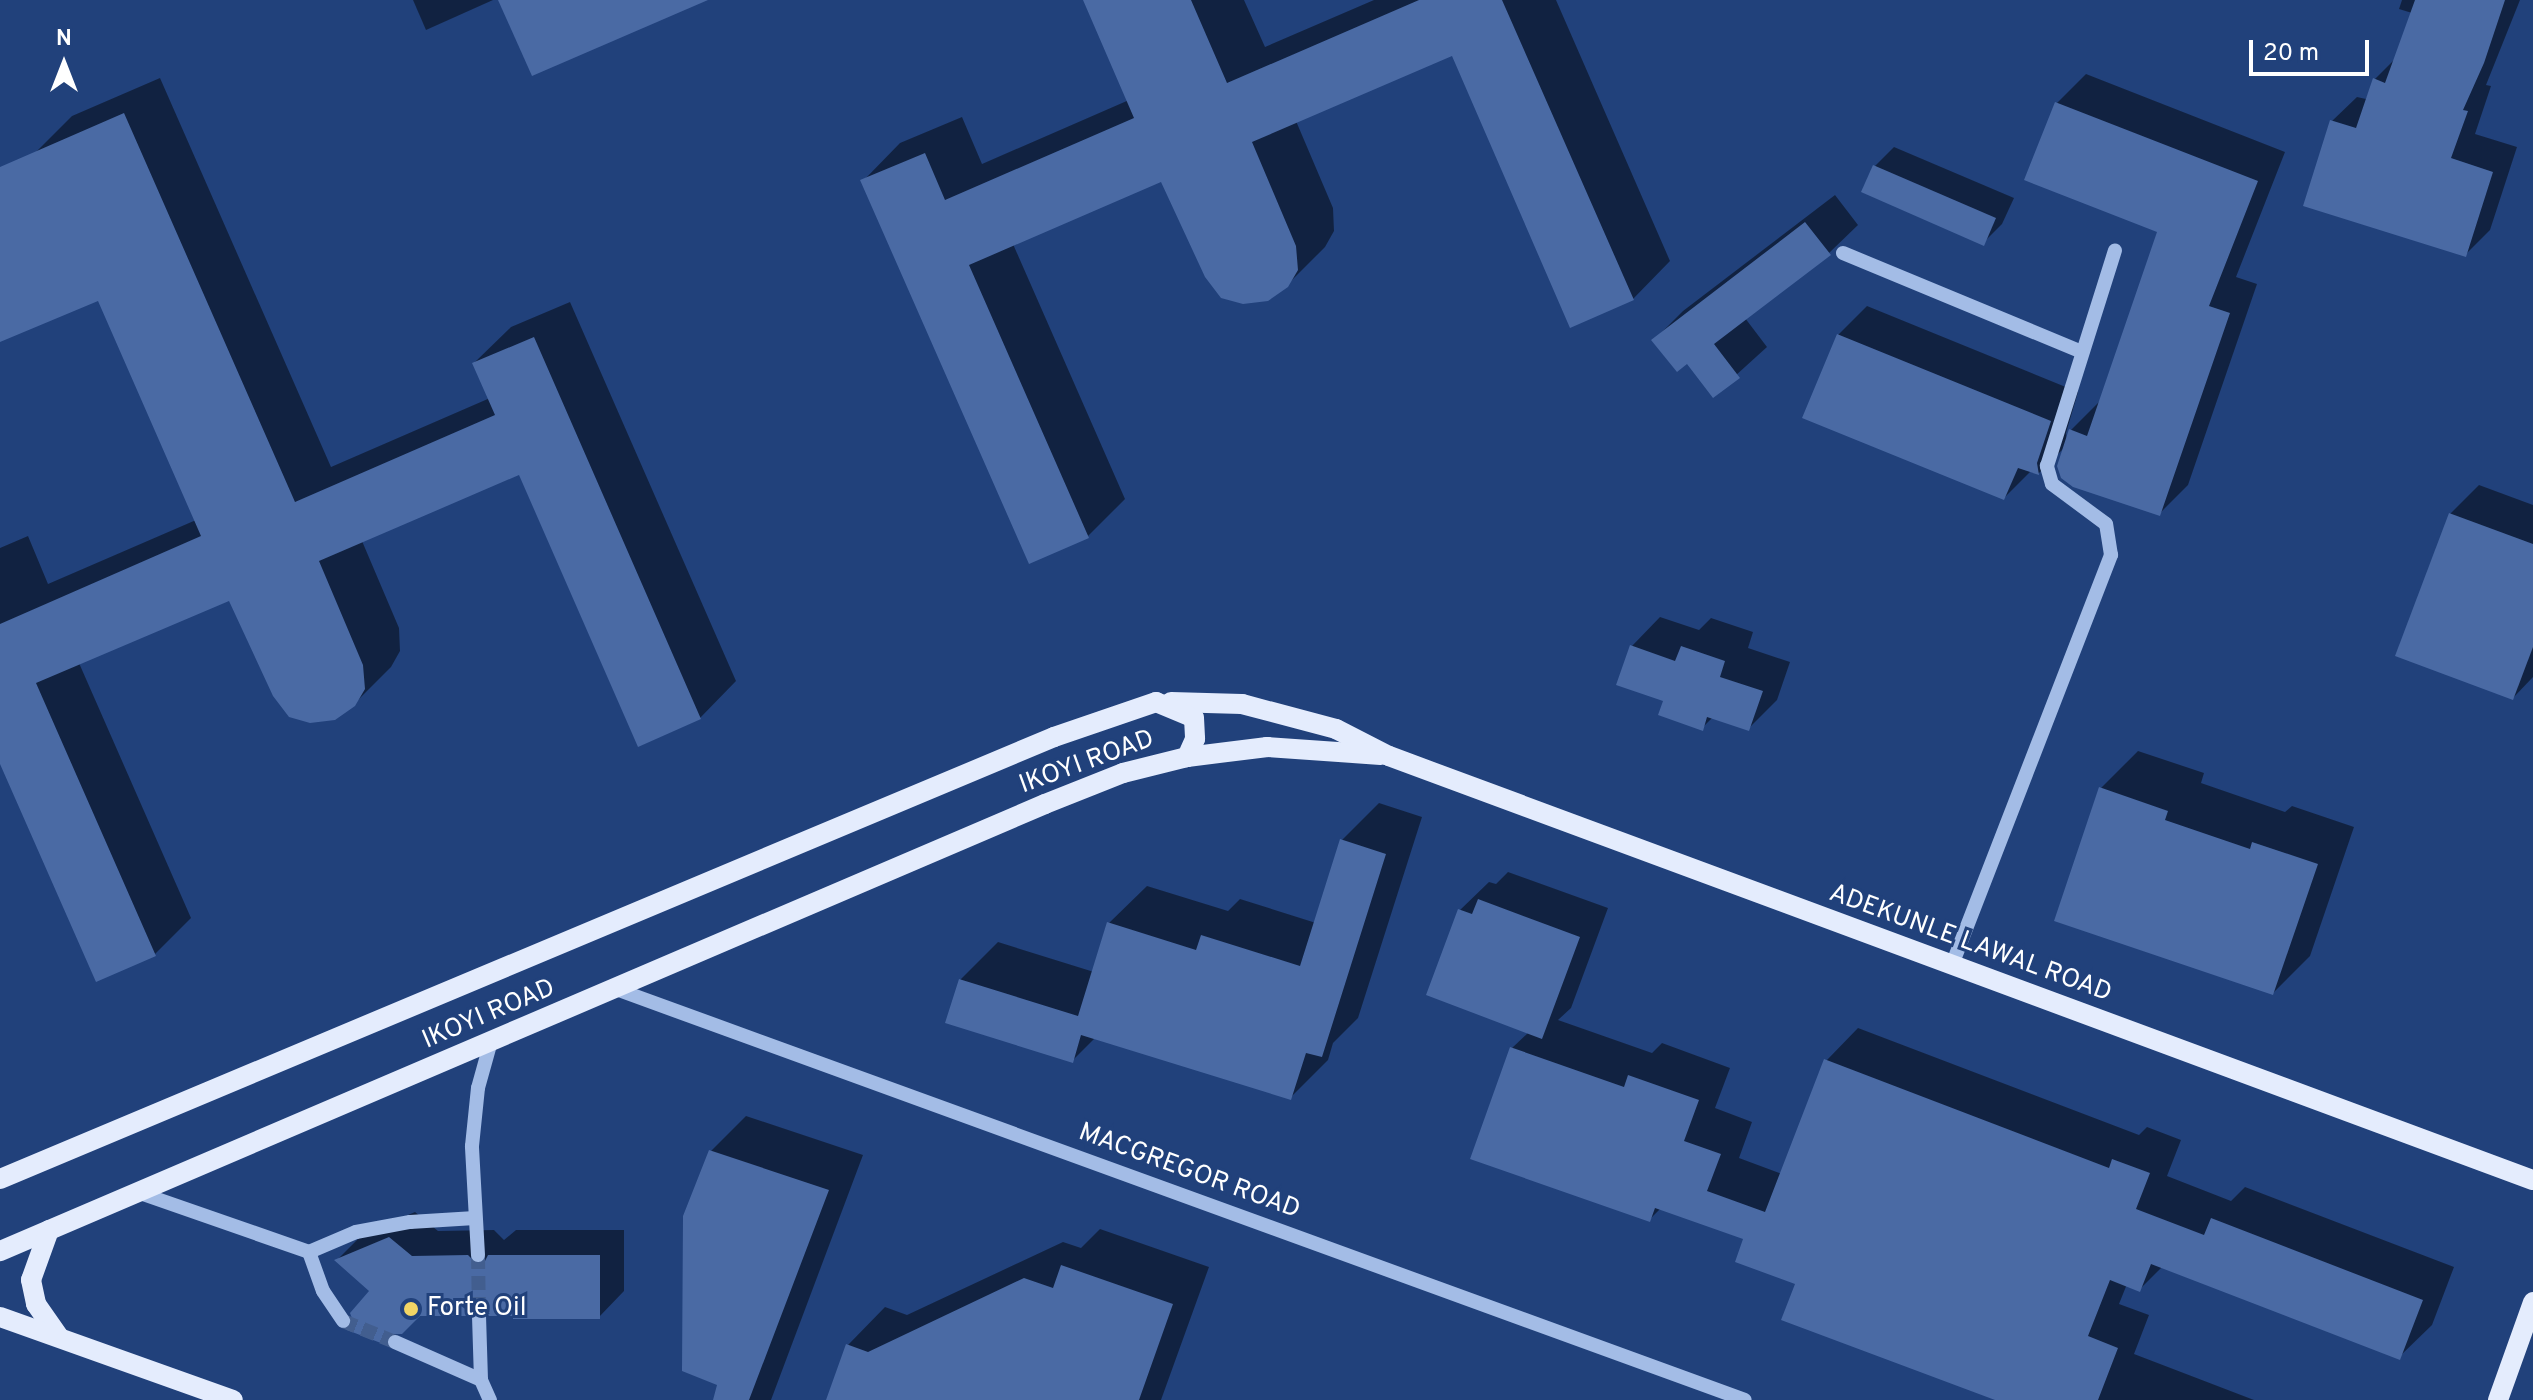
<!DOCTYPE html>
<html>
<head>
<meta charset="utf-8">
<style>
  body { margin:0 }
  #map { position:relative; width:2533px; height:1400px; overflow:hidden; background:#21417b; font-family:Overpass,sans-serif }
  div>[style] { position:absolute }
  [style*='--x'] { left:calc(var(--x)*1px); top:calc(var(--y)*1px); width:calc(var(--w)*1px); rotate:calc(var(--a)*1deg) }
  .shadow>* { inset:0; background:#0007 }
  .building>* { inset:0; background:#4a6aa4 }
  .minor-tunnel>* { height:14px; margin-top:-7px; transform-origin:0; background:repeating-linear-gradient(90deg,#425e8f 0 14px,transparent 0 21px) }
  .minor>* { height:14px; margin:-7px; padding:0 7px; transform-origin:7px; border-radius:7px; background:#a3bce6 }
  .major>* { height:20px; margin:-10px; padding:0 10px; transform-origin:10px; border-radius:10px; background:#e4ecfd }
  .dots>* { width:22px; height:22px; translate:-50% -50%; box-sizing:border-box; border:4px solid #21417b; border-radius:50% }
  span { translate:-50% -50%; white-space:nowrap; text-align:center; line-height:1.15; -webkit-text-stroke:6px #21417b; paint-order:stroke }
  .street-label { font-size:26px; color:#fff }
  .poi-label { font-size:26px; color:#fff }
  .left { translate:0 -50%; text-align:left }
  .north { position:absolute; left:24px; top:24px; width:80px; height:80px; -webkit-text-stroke:6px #21417b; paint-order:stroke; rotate:0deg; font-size:22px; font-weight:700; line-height:32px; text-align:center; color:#fff }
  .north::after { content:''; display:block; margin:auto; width:28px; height:36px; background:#fff; clip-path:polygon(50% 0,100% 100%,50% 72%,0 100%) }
  .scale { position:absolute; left:2249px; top:40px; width:120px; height:36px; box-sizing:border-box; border:4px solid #fff; border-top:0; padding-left:10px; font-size:24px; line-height:28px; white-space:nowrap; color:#fff; -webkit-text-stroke:6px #21417b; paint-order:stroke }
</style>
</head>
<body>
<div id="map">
  <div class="shadow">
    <div style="clip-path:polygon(413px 0,493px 0,426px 30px)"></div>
    <div style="clip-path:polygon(1085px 0,1244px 0,1265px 47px,1374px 0,1556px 0,1670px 261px,1633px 299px,1453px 54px,1296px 121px,1333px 208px,1334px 231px,1325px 247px,1287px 285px,1162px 179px,1013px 244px,1125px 499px,1088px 536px,863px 181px,900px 143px,962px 117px,982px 164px,1129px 100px)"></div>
    <div style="clip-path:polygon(2402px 0,2520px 0,2486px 85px,2491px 86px,2475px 134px,2517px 147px,2490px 230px,2465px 255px,2332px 121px,2357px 97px,2366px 99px,2375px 79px,2396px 58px,2412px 13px,2399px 9px)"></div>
    <div style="clip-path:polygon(2086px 74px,2285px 152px,2236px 277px,2257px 284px,2188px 485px,2159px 514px,2066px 446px,2039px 473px,2031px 471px,2004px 498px,1838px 335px,1867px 306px,2078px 392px,2066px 433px,2067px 443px,2071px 430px,2100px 401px,2159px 231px,2057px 103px)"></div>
    <div style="clip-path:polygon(160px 78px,331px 467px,490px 398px,474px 363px,511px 327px,570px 302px,736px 681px,700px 718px,520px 472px,362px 541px,399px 628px,400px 651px,391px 667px,354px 704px,230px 598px,79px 663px,191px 918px,155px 954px,0 759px,0 548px,28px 536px,48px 584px,196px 520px,99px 298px,0 339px,0 171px,35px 153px,72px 116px)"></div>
    <div style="clip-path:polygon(1894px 147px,2014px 198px,2002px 224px,1983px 243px,1875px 166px)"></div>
    <div style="clip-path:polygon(1835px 195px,1858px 225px,1829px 253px,1745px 318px,1767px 347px,1713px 396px,1688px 362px,1654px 340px,1683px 311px)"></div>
    <div style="clip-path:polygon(2479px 485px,2533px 505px,2533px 677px,2513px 698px,2450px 514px)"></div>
    <div style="clip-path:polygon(1660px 617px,1699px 630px,1711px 618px,1753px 632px,1748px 648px,1790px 662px,1777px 700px,1748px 729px,1713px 717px,1702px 728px,1665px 700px,1632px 646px)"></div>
    <div style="clip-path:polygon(2138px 751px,2204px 773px,2201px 783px,2285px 812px,2292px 806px,2354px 827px,2310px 956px,2273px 993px,2101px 788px)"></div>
    <div style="clip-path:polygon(1379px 803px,1422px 817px,1358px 1018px,1333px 1043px,1328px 1060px,1290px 1098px,1096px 1037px,1072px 1061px,960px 980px,998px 942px,1094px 972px,1109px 923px,1147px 886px,1228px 911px,1240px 899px,1316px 923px,1342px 840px)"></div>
    <div style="clip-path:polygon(1508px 872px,1608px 908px,1571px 1008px,1558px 1020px,1652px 1053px,1662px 1043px,1730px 1068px,1715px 1108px,1752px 1122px,1739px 1158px,1782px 1174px,1826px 1061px,1858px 1028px,2139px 1135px,2147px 1127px,2181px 1140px,2167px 1176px,2231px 1201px,2245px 1187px,2454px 1267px,2432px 1325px,2399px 1357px,2163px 1266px,2140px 1289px,2127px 1284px,2119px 1304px,2149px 1315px,2134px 1354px,2254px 1400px,2000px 1400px,1797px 1283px,1746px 1237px,1661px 1208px,1649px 1220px,1512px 1048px,1529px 1032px,1460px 910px,1489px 882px,1496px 884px)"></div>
    <div style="clip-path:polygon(746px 1116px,863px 1155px,771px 1400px,715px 1400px,720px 1383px,711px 1151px)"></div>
    <div style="clip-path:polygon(415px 1212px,438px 1231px,494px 1230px,504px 1240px,516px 1230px,624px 1230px,624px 1291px,599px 1317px,515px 1314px,480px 1304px,420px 1314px,385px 1342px,372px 1291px,337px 1260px,362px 1235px)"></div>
    <div style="clip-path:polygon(1100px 1229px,1209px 1267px,1161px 1400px,828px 1400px,848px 1345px,885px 1307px,907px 1315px,1063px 1242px,1081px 1248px)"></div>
  </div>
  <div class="building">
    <div style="clip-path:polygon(498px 0,708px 0,532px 76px)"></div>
    <div style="clip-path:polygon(1083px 0,1191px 0,1227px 83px,1419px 0,1502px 0,1634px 300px,1570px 328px,1452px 56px,1252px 142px,1296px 246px,1298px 270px,1288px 287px,1268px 301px,1243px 304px,1221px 298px,1205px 277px,1161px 182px,969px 265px,1089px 538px,1029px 564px,860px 180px,925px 153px,945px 200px,1134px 118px)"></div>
    <div style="clip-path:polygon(2415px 0,2505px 0,2484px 63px,2463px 110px,2468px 111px,2451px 158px,2493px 172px,2466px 257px,2303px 206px,2330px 120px,2356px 128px,2373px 78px,2385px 83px)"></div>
    <div style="clip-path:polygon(2055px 102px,2258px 181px,2209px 306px,2230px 313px,2160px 516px,2073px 487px,2061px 478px,2057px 466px,2069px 429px,2087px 436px,2157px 232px,2024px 180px)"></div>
    <div style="clip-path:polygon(124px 113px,295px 502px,495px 415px,472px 363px,534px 337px,701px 719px,638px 747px,519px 475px,319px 561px,363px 665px,365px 689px,355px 706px,335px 720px,310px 723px,289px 717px,273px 696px,229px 601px,36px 683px,156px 956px,96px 982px,0 764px,0 624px,201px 536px,98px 301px,0 342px,0 167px)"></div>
    <div style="clip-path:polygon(1873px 165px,1996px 218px,1984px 246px,1861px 192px)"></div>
    <div style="clip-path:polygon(1805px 222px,1831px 255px,1714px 344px,1740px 378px,1713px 398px,1687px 364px,1677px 372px,1651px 340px)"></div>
    <div style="clip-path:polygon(1837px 334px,2051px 421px,2037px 463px,2039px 475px,2018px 468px,2004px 500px,1802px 418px)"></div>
    <div style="clip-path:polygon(2449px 513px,2533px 544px,2533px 647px,2513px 700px,2395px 656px)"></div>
    <div style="clip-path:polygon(1630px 645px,1675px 661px,1681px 646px,1725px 661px,1720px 677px,1763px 691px,1749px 731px,1707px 717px,1703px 731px,1658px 715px,1663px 701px,1616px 685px)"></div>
    <div style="clip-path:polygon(2099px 787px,2168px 811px,2165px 820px,2250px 849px,2252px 842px,2318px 864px,2273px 995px,2054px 921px)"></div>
    <div style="clip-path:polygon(1340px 839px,1386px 854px,1322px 1057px,1306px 1053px,1291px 1100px,1081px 1035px,1073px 1063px,945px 1023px,959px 979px,1078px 1016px,1107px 922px,1196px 950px,1201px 935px,1300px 966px)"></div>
    <div style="clip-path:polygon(1478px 899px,1580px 937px,1542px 1039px,1426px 995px,1458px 909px,1472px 914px)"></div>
    <div style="clip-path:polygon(1510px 1047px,1624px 1087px,1628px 1075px,1699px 1100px,1684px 1141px,1721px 1154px,1707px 1191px,1765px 1212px,1824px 1059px,2109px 1168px,2112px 1159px,2150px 1173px,2136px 1209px,2204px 1235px,2211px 1218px,2423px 1300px,2400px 1360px,2151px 1264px,2140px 1292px,2110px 1280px,2088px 1336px,2118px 1348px,2098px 1400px,1995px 1400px,1781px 1320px,1795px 1284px,1735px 1262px,1743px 1239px,1655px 1208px,1650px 1222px,1470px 1159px)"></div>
    <div style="clip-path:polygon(709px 1150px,829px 1190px,749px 1400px,713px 1400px,717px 1385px,682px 1371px,683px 1216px)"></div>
    <div style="clip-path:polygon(389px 1237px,412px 1256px,468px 1255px,478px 1265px,484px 1263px,488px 1255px,600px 1255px,600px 1319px,513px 1319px,513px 1316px,489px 1316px,484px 1308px,478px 1306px,469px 1316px,420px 1316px,402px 1334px,389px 1334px,386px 1345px,347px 1330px,353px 1321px,350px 1313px,369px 1291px,334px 1260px)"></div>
    <div style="clip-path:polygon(1061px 1265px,1173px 1304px,1139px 1400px,826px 1400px,846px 1344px,868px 1352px,1024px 1278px,1053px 1288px)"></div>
  </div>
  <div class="minor-tunnel">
    <div style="--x:478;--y:1255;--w:61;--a:89.1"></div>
    <div style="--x:343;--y:1321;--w:56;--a:22"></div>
  </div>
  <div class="minor">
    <div style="--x:1843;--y:253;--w:259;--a:22.5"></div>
    <div style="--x:1952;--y:965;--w:440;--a:-68.8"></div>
    <div style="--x:2111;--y:555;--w:31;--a:-99"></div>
    <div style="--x:2106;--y:524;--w:67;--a:-143.5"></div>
    <div style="--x:2052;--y:484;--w:19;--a:-106"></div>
    <div style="--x:2047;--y:466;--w:226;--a:-72.5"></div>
    <div style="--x:616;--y:989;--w:1201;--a:20"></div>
    <div style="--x:137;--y:1192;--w:182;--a:19.2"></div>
    <div style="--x:309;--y:1252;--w:41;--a:70.3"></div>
    <div style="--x:323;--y:1291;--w:36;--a:56"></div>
    <div style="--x:309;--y:1252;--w:51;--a:-23.1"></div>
    <div style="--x:356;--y:1232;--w:55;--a:-10.5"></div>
    <div style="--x:410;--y:1222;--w:65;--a:-3.5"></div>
    <div style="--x:478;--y:1255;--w:109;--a:-93.2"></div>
    <div style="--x:472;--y:1146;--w:58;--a:-84.1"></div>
    <div style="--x:478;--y:1088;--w:49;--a:-74.5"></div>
    <div style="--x:479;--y:1316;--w:64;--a:88.2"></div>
    <div style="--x:481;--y:1380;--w:22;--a:66"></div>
    <div style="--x:395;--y:1342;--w:94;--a:23.8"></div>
  </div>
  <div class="major">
    <div style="--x:1171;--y:702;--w:71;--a:1.6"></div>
    <div style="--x:1242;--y:704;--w:97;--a:14.9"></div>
    <div style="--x:1336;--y:729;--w:59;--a:27"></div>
    <div style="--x:1389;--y:756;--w:1220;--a:20.34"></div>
    <div style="--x:1187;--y:757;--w:81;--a:-7.1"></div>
    <div style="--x:1267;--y:747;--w:114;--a:4"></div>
    <div style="--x:0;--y:1179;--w:1143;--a:-22.75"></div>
    <div style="--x:1054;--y:737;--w:108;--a:-18.9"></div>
    <div style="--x:1156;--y:702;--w:41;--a:22.8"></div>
    <div style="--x:1194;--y:718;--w:21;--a:87"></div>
    <div style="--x:1195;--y:739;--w:20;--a:114"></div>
    <div style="--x:1187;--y:757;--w:66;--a:166"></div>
    <div style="--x:1123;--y:773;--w:84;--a:158.3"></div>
    <div style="--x:1045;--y:804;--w:1137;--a:156.84"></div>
    <div style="--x:49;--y:1230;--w:53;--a:109.8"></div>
    <div style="--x:31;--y:1280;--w:25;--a:78"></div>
    <div style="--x:36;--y:1304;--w:39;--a:55"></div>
    <div style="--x:0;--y:1317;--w:247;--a:19.6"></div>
    <div style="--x:2498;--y:1400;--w:104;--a:-70.3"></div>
  </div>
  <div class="dots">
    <div style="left:411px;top:1309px;background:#f2d565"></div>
  </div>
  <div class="street-label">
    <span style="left:1087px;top:763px;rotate:-20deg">IKOYI ROAD</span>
    <span style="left:1970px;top:944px;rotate:20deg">ADEKUNLE LAWAL ROAD</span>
    <span style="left:489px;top:1015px;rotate:-23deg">IKOYI ROAD</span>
    <span style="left:1189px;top:1172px;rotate:20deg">MACGREGOR ROAD</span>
  </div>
  <div class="poi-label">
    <span class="left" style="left:427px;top:1309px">Forte Oil</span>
  </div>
  <div class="north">N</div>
  <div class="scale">20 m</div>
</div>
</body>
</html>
